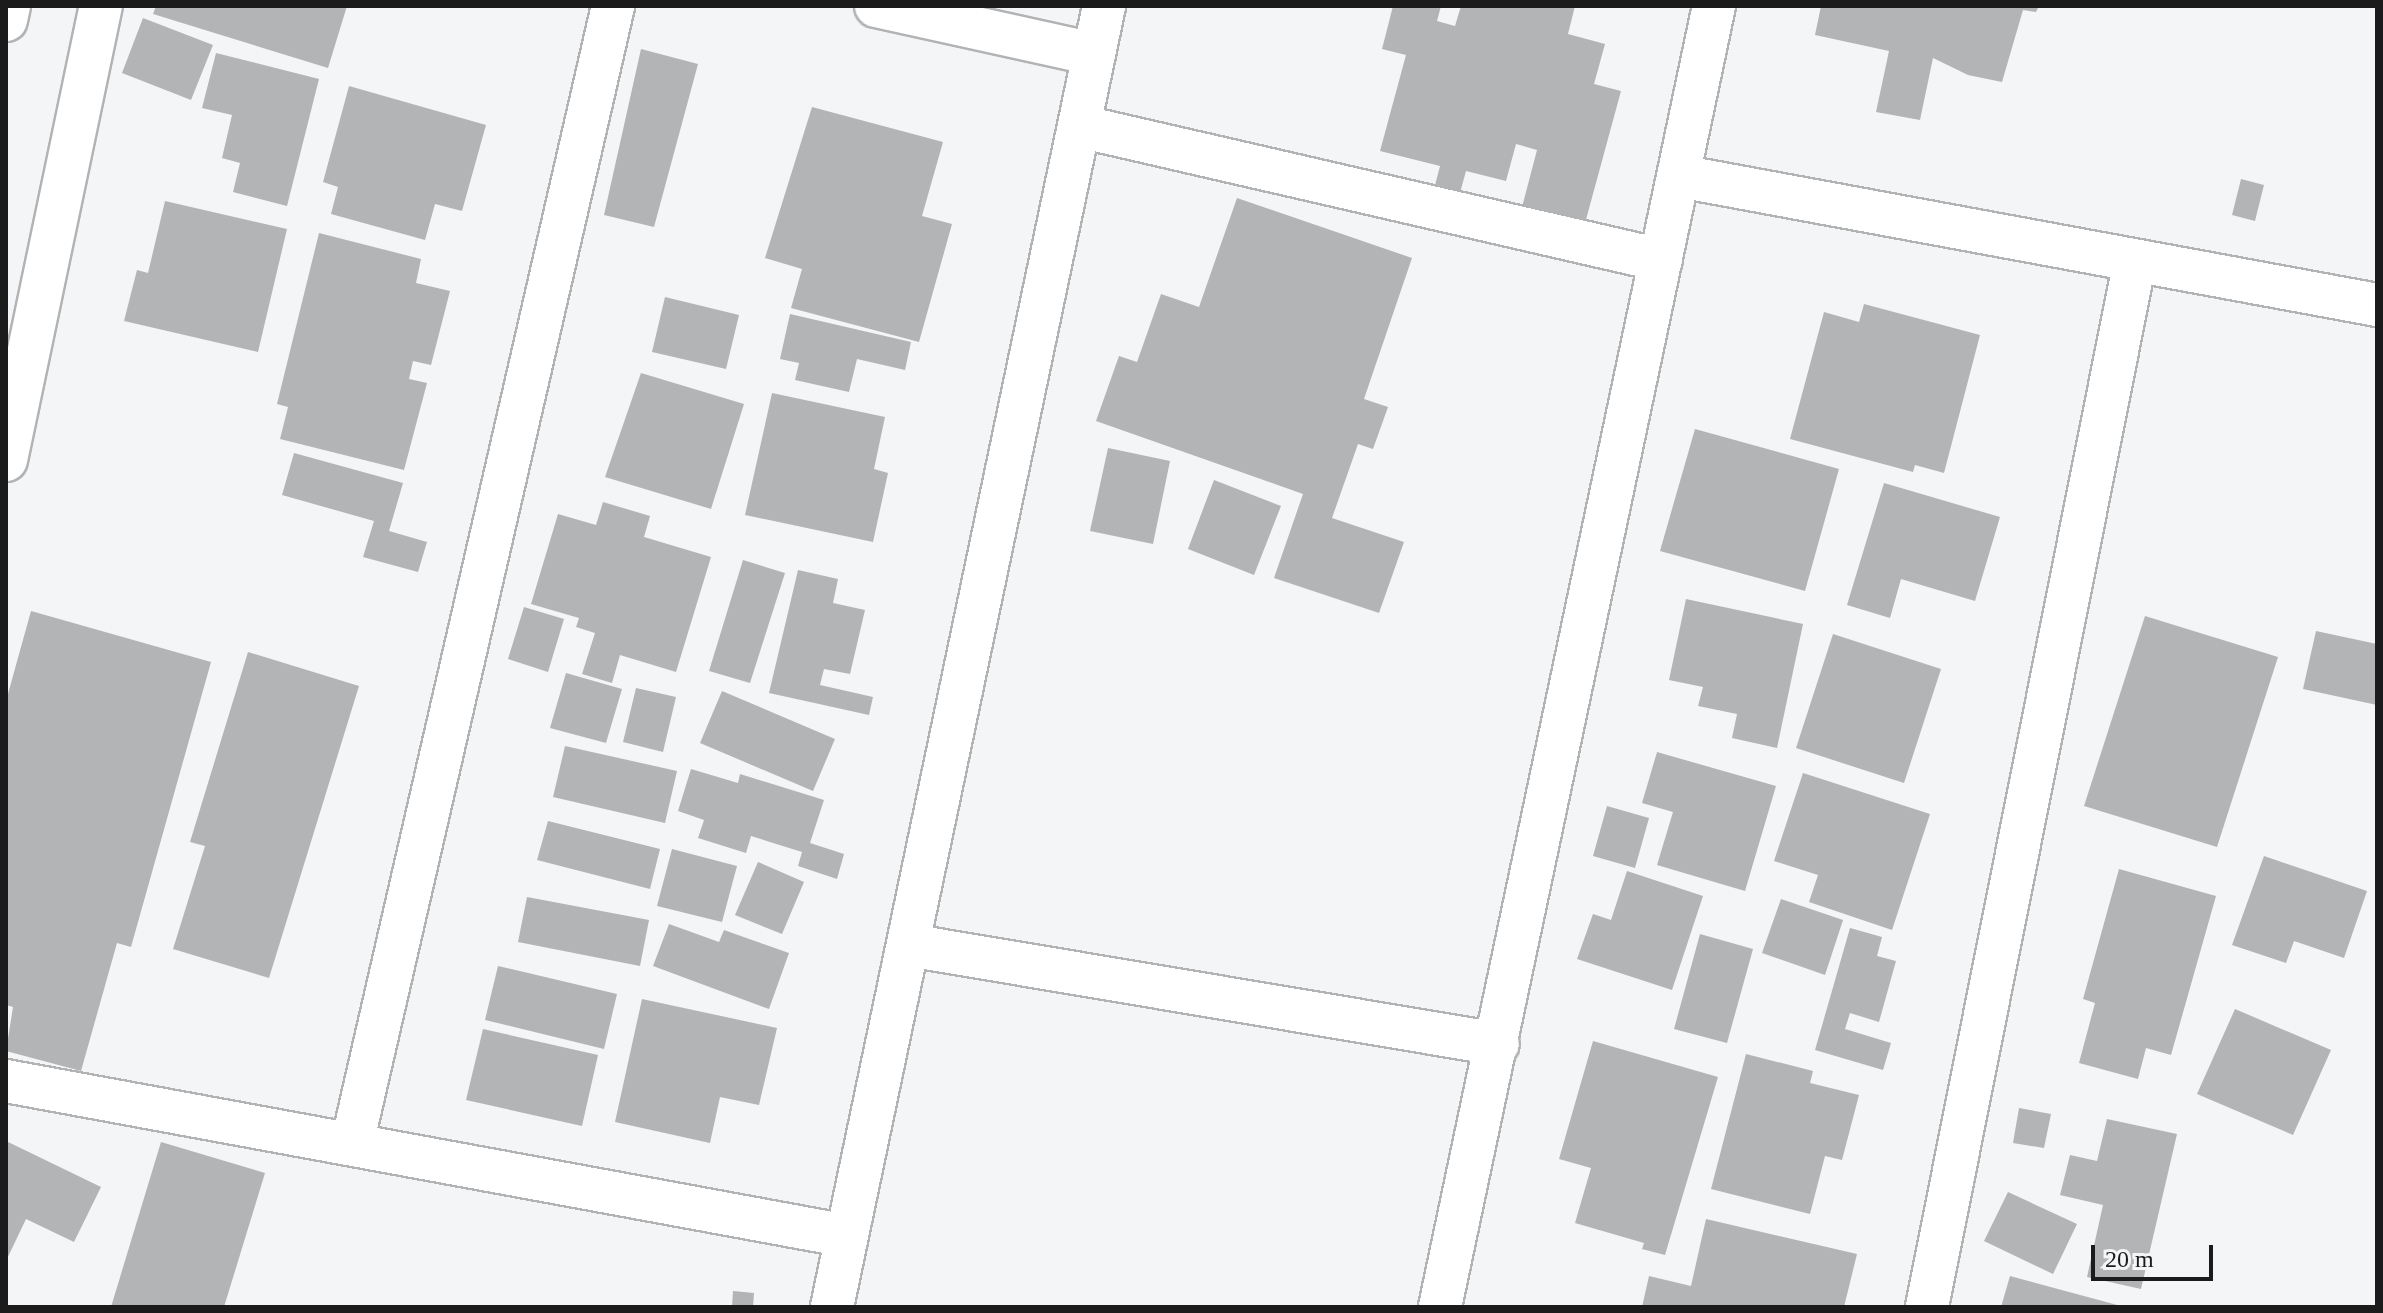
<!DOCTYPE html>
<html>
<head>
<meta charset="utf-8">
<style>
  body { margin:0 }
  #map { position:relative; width:2383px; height:1313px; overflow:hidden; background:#f3f5f7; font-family:Georgia,serif }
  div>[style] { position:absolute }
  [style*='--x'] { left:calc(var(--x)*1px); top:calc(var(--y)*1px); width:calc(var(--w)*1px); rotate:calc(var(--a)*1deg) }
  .building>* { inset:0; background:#b3b4b6 }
  .roads { filter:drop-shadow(2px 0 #b1b3b5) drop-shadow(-2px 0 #b1b3b5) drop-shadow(0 2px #b1b3b5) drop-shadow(0 -2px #b1b3b5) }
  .street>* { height:42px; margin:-21px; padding:0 21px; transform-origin:21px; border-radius:21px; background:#fff }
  span { translate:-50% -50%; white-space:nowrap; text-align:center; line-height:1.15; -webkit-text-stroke:6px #f3f5f7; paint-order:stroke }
  .frame { position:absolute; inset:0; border:8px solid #1b1b1c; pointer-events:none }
  .scale { position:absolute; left:2091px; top:1245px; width:122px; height:36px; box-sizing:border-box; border:4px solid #1b1b1c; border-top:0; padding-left:10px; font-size:24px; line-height:28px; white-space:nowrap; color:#1b1b1c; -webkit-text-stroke:6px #f3f5f7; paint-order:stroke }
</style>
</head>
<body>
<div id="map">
  <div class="building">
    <div style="clip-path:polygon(156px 6px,347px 6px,328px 68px,153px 14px)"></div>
    <div style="clip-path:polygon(1393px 6px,1441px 6px,1437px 21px,1455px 26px,1461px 6px,1575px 6px,1568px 34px,1605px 44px,1594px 84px,1621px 91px,1584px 227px,1521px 211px,1537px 150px,1516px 144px,1506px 181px,1466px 171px,1458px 200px,1433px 193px,1440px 166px,1380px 151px,1406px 55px,1382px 49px)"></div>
    <div style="clip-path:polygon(1821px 6px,2039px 6px,2036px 12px,2023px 10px,2002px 82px,1968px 75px,1933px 58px,1920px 120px,1876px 112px,1889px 51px,1815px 35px)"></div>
    <div style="clip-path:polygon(143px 18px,213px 45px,191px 100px,122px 73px)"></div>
    <div style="clip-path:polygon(641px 49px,698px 64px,654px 227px,604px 215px)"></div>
    <div style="clip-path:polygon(216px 53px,319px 79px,287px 206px,233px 192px,240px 163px,222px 158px,232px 115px,202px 108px)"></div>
    <div style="clip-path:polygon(349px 86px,486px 125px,462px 211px,435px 204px,425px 240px,331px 214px,338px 187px,323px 182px)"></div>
    <div style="clip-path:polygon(812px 107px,943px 142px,922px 216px,952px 224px,919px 342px,791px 308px,802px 269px,765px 258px)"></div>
    <div style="clip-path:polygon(2241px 179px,2264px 185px,2255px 221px,2232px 215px)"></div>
    <div style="clip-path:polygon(1237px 198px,1412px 258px,1364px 399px,1388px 407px,1373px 449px,1358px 444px,1332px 518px,1404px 542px,1379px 613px,1274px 578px,1303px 494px,1096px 421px,1119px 356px,1137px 362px,1161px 294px,1199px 307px)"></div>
    <div style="clip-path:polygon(165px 201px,287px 229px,258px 352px,124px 321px,137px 270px,148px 273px)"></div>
    <div style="clip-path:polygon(319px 233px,421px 259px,416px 283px,450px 291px,431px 365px,413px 361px,409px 379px,427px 383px,404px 470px,280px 439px,288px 407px,277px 404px)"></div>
    <div style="clip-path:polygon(665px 297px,739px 315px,726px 369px,652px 352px)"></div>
    <div style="clip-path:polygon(1864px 304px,1980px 335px,1944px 473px,1915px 465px,1913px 472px,1790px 439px,1824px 312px,1859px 322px)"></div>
    <div style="clip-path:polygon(790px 314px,911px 342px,905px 370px,857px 359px,849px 392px,795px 380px,799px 363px,780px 359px)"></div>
    <div style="clip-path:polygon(641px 373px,744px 404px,711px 509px,605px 477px)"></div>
    <div style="clip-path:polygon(772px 393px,885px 417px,874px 469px,888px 473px,873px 542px,745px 515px)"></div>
    <div style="clip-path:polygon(1695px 429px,1839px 469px,1805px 591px,1660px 551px)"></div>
    <div style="clip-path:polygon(1108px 448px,1170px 461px,1153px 544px,1090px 531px)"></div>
    <div style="clip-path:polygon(294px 453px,403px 483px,389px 531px,427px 542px,418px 572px,363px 557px,374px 521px,282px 495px)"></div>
    <div style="clip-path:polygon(1214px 480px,1281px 506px,1254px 575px,1188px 549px)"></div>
    <div style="clip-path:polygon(1884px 483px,2000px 517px,1975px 601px,1901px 579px,1890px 618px,1847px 605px)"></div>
    <div style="clip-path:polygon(603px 502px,650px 516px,644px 537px,711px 557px,676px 672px,620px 655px,612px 683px,582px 674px,595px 633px,576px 627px,579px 618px,531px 604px,558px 514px,596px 525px)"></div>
    <div style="clip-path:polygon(743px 560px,785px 573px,750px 683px,709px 671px)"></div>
    <div style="clip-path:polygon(798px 570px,838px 579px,833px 603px,865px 610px,850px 674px,824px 669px,820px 685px,873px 697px,869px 715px,769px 693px)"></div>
    <div style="clip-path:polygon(1686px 599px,1803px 624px,1777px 748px,1732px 738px,1737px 714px,1698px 706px,1703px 687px,1669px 680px)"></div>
    <div style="clip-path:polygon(524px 607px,564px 619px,548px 672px,508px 659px)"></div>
    <div style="clip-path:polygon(31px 611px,211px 662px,131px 947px,117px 943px,81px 1071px,6px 1051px,13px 1007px,6px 1005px,6px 701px)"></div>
    <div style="clip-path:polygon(2145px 616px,2278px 657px,2217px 847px,2084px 806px)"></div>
    <div style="clip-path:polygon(2316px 631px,2377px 644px,2377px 705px,2303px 689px)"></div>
    <div style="clip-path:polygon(1833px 634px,1941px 669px,1904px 783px,1796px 748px)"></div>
    <div style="clip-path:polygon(248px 652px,359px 686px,269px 978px,173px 949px,205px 846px,190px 842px)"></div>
    <div style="clip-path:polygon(566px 673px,622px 689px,606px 743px,550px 728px)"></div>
    <div style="clip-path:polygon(636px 688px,676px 697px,663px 752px,623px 742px)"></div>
    <div style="clip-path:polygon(722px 691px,835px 739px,813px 791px,700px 743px)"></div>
    <div style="clip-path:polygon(565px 746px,677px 771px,665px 823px,553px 797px)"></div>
    <div style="clip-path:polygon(1657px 752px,1776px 786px,1745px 891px,1657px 865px,1673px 812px,1642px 803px)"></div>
    <div style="clip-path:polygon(691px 769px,738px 783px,740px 774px,824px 800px,810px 843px,844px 854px,837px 879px,798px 866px,802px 852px,751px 836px,746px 853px,698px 838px,704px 820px,678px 811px)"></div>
    <div style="clip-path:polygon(1803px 773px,1930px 814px,1892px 930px,1809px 902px,1818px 875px,1774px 861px)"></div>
    <div style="clip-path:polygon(1607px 806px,1649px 818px,1635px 868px,1593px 856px)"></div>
    <div style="clip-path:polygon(548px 821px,660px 849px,650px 889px,537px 860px)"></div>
    <div style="clip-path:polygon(672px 849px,737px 866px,722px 922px,657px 906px)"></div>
    <div style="clip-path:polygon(2264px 856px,2367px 891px,2344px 958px,2294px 941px,2286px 963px,2232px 945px)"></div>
    <div style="clip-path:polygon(758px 862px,804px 882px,782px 934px,735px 915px)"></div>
    <div style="clip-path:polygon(2119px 869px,2216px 896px,2171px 1055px,2146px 1048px,2138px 1079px,2079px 1063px,2095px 1003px,2083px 999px)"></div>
    <div style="clip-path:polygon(1627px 871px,1703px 896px,1672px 990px,1577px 959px,1593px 914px,1611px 920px)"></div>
    <div style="clip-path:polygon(527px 897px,649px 920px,640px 966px,518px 942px)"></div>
    <div style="clip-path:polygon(1781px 899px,1843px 920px,1825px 975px,1762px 953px)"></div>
    <div style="clip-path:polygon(669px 924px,719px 942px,724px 930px,789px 953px,769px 1009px,653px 966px)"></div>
    <div style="clip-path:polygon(1850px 928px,1882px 937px,1877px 956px,1896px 961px,1879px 1022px,1850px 1013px,1845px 1029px,1891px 1043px,1883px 1070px,1815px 1050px)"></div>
    <div style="clip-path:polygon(1700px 934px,1753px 949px,1727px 1043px,1674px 1029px)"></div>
    <div style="clip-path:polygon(498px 966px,617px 994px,604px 1049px,485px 1020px)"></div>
    <div style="clip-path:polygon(642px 999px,777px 1028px,759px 1105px,720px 1097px,710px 1143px,615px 1122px)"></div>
    <div style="clip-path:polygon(2235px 1009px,2331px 1050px,2293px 1135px,2197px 1094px)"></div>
    <div style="clip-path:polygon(483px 1029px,598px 1055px,582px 1126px,466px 1100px)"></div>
    <div style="clip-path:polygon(1593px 1041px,1718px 1077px,1665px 1255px,1642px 1249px,1644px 1243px,1575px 1223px,1591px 1168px,1559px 1159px)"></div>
    <div style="clip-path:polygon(1746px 1054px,1813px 1071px,1810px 1083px,1859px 1095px,1842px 1160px,1825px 1156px,1810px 1214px,1711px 1189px)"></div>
    <div style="clip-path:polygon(2019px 1108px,2051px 1114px,2044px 1148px,2013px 1143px)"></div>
    <div style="clip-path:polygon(2107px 1119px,2177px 1134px,2141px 1289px,2087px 1277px,2103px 1205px,2060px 1195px,2070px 1155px,2097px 1161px)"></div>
    <div style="clip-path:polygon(6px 1141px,101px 1187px,74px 1242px,26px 1219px,6px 1261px)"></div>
    <div style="clip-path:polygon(161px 1142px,265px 1173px,224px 1307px,111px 1307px)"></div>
    <div style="clip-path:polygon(2008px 1192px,2077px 1224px,2053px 1274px,1984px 1241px)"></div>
    <div style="clip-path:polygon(1706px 1219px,1857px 1254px,1844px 1307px,1642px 1307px,1649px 1276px,1691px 1286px)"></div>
    <div style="clip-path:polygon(2010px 1276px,2121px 1306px,2121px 1307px,2001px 1307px)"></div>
    <div style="clip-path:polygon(733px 1291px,754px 1293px,753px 1307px,732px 1307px)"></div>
  </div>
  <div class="roads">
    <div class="street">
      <div style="--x:876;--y:6;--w:223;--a:12.4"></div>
      <div style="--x:6;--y:20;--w:14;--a:-78"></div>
      <div style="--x:1079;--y:126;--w:597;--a:12.97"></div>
      <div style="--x:1679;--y:176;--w:710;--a:10.47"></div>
      <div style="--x:6;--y:460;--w:464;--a:-78.2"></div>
      <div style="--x:908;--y:945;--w:598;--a:9.53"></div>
      <div style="--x:6;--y:1081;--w:855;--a:10.44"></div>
      <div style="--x:352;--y:1144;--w:1168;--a:-77.08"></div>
      <div style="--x:832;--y:1307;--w:1329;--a:-78.19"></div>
      <div style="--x:1440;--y:1307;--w:1330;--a:-78.11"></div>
      <div style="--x:1927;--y:1307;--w:1067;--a:-78.76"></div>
    </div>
  </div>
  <div class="frame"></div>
  <div class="scale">20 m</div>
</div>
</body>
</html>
